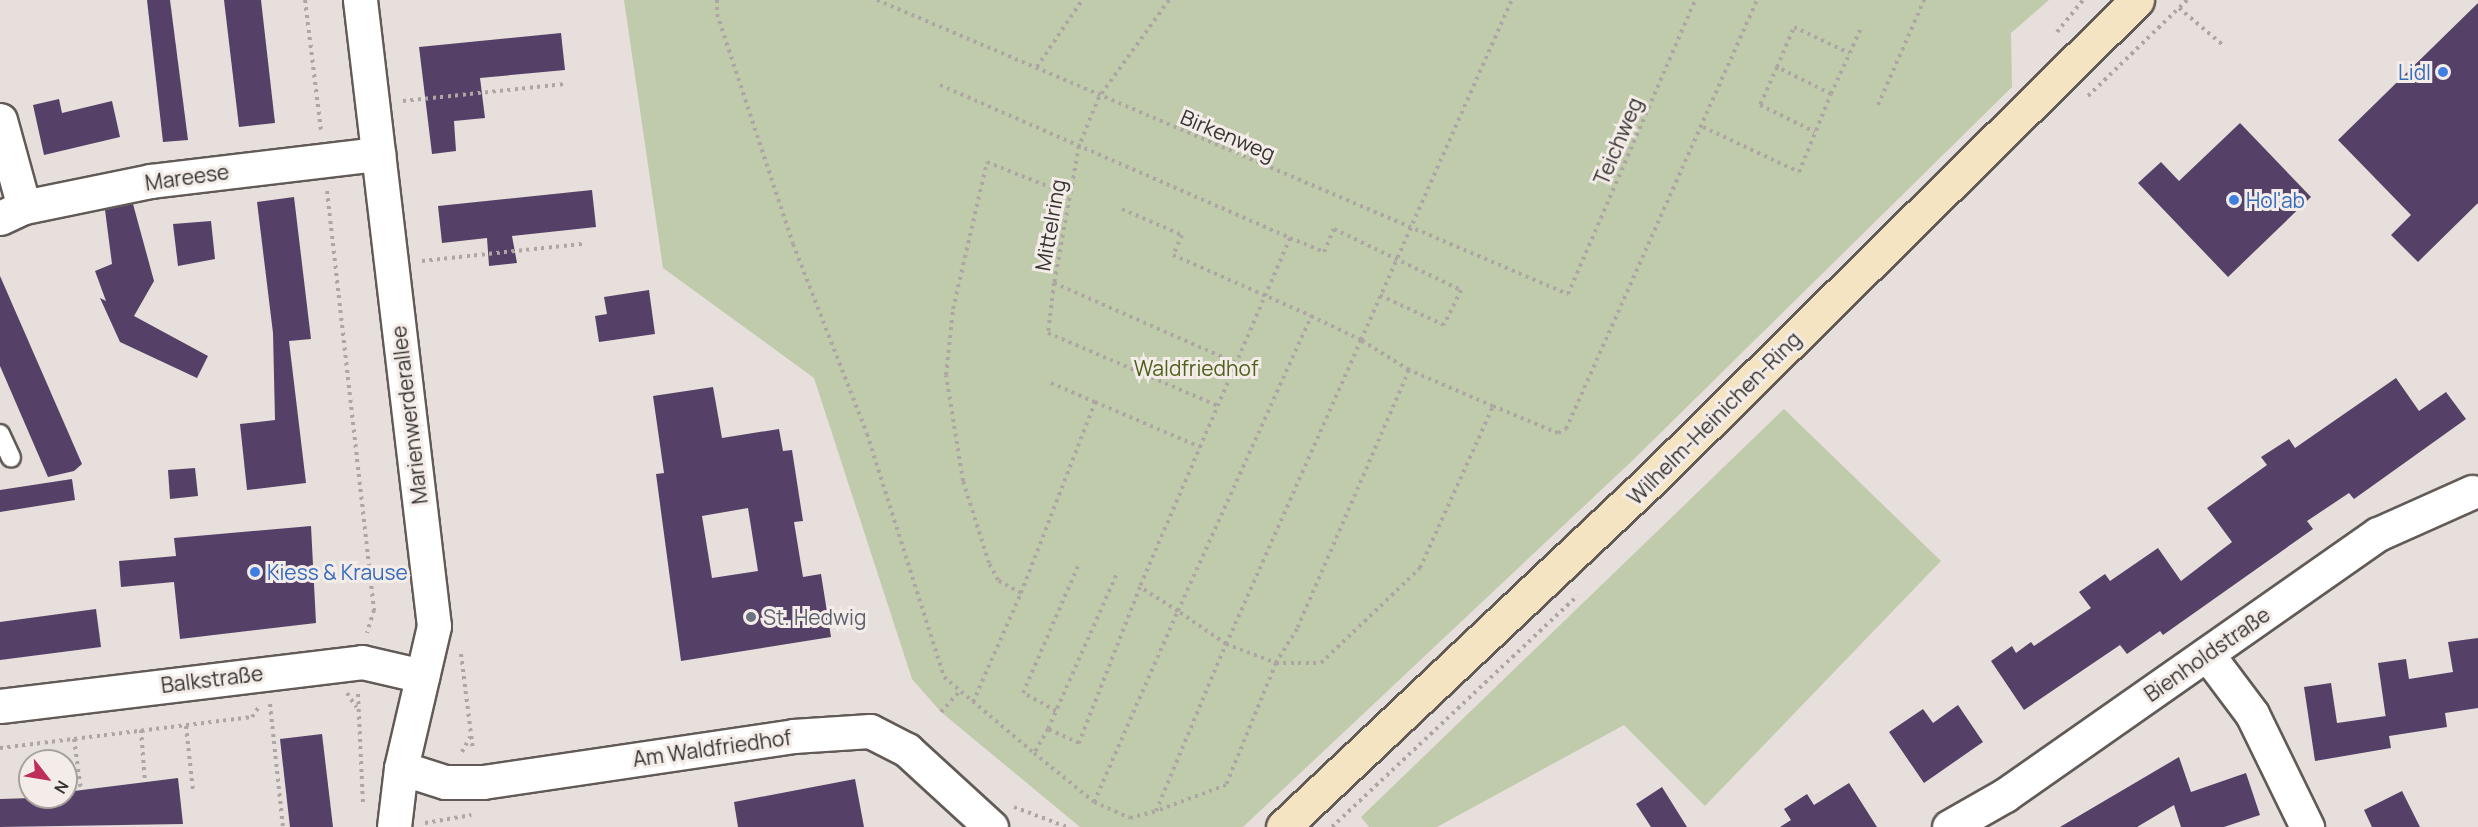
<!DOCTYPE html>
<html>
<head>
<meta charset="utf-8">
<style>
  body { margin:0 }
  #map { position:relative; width:2478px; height:827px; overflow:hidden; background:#e7dfdb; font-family:Manrope,sans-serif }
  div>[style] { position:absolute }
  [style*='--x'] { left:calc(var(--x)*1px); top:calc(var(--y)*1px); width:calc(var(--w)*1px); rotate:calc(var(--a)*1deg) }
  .green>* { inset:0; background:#c0cbac }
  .building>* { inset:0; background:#554167 }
  .path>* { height:4px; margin-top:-2px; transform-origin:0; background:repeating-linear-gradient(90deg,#ada6a3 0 3px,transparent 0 7.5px) }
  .roads { filter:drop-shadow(2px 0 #615a57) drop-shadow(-2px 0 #615a57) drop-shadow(0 2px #615a57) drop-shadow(0 -2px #615a57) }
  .lane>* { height:18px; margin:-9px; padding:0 9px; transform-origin:9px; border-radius:9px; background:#fff }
  .street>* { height:33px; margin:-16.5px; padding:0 16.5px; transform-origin:16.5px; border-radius:16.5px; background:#fff }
  .secondary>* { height:33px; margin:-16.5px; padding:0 16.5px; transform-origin:16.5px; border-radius:16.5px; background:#f5e4c2 }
  .dots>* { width:16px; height:16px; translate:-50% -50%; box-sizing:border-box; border:3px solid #f4ece8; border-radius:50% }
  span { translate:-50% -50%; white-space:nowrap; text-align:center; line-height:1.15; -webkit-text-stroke:6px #f4ece8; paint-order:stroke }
  .shop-label { font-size:21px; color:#366cbe }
  .right { translate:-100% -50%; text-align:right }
  .left { translate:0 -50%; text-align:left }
  .street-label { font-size:21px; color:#353230 }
  .park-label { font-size:21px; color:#4e601a }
  .worship-label { font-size:21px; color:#5b616d }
  .north { position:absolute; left:18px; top:749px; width:60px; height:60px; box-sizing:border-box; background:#f4ece8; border:2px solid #a8a29e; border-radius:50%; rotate:121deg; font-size:16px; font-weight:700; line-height:24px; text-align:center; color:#353230 }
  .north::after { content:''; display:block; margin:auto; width:21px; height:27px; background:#bd2e5b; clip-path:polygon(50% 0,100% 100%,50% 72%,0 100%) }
</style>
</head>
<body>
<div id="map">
  <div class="green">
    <div style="clip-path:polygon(624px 0,2049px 0,2011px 33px,2012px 87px,1632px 461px,1243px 827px,1080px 827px,941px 712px,912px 679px,814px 378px,663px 268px)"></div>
    <div style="clip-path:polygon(1784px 409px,1941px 561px,1705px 806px,1624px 725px,1437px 827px,1369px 827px,1361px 817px)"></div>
  </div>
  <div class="building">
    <div style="clip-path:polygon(147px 0,170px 0,188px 140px,163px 142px)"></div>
    <div style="clip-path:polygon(224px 0,261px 0,275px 123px,239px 127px)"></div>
    <div style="clip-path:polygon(2478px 3px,2478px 203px,2418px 262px,2391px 235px,2411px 215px,2338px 140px)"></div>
    <div style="clip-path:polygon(561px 33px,565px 70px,480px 78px,485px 118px,454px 121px,456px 151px,432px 154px,419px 47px)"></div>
    <div style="clip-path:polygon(59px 99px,62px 113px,112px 101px,120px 137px,44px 155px,33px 105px)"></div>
    <div style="clip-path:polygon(2240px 123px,2311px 197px,2228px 277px,2138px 183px,2161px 162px,2179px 181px)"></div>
    <div style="clip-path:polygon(592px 190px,596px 227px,512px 236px,517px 263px,489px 266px,487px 238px,442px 243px,438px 206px)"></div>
    <div style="clip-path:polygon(294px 197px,311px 339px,289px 341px,306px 483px,247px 490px,240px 424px,275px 420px,273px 333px,257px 202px)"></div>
    <div style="clip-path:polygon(133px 204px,154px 281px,134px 316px,208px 356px,197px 378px,120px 342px,100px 298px,106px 301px,95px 271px,112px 264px,105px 210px)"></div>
    <div style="clip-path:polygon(211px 221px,215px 259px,178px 266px,173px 224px)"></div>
    <div style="clip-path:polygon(0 276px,82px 464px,74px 471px,48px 477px,0 366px)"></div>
    <div style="clip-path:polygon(649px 290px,655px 334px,599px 342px,595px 316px,607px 314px,604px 297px)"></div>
    <div style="clip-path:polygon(2396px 378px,2419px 411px,2446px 392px,2466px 419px,2354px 499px,2349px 493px,2307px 521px,2313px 529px,2163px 635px,2160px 631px,2127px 654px,2120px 645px,2024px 710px,1991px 661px,2012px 646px,2016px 653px,2031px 642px,2034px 646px,2091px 608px,2079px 592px,2105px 574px,2110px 581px,2158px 548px,2181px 581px,2232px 542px,2207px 508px,2267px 465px,2261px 457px,2289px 439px,2295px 448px)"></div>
    <div style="clip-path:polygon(evenodd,713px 387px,722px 438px,779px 429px,783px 451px,792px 450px,803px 521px,794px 522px,803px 577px,821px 574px,831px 637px,681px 661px,656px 474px,664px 473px,653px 396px,713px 387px,748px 508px,758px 571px,712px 578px,702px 516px,748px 508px)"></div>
    <div style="clip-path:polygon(195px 468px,198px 496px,170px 499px,168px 470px)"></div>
    <div style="clip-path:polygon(72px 479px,75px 500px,0 512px,0 490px)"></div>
    <div style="clip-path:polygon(311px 526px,316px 623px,180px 639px,174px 582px,121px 587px,119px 561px,176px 556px,174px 538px)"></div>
    <div style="clip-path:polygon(96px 609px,101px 647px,0 660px,0 622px)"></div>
    <div style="clip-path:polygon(2478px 638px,2478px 708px,2445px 713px,2447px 727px,2389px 736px,2391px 748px,2315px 761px,2304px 687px,2331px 683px,2337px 723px,2386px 716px,2387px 726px,2378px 663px,2406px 659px,2409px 679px,2453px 672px,2448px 642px)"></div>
    <div style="clip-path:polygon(1958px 705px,1983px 742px,1924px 783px,1889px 732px,1923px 709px,1933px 723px)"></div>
    <div style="clip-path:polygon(322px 734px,333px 827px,290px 827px,280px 739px)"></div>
    <div style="clip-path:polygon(2179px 757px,2191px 792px,2246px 773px,2260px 815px,2224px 827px,2181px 827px,2174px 805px,2137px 827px,2060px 827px)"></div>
    <div style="clip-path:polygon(178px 778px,183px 824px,0 827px,0 799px,66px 797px,66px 792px)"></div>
    <div style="clip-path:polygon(855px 779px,864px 827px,738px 827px,734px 802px)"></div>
    <div style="clip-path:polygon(1849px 783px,1877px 827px,1780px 827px,1791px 820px,1784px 809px,1807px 794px,1814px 805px)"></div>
    <div style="clip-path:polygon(1662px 787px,1687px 827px,1651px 827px,1636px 804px)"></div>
    <div style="clip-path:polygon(2402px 791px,2420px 827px,2372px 827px,2364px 810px)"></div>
  </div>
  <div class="path">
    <div style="--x:305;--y:0;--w:131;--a:83"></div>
    <div style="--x:717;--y:0;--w:14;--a:90"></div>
    <div style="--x:717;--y:14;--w:242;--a:71.7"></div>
    <div style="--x:793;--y:244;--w:204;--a:68.7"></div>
    <div style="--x:867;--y:434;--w:255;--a:72.4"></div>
    <div style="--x:944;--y:677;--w:118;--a:40.2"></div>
    <div style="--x:877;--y:0;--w:751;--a:23.05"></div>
    <div style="--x:1568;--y:294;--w:320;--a:-66.6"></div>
    <div style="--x:1169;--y:0;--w:120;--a:125.8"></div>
    <div style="--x:1099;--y:97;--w:53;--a:112.2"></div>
    <div style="--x:1079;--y:146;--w:139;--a:100.3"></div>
    <div style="--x:1054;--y:283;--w:199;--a:23.7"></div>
    <div style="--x:2179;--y:8;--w:59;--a:40.2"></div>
    <div style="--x:2057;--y:32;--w:41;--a:-50.9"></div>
    <div style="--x:1037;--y:67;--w:81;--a:-56.1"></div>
    <div style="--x:1777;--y:67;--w:42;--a:114.1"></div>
    <div style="--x:1760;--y:105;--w:61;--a:26.1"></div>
    <div style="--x:940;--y:85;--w:382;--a:23.6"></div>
    <div style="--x:1290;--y:238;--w:380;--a:113.3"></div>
    <div style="--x:1831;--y:94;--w:75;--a:-65.5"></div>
    <div style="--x:2088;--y:96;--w:138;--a:-44.1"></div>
    <div style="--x:403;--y:101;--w:162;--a:-6"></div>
    <div style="--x:1878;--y:105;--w:115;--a:-66.3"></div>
    <div style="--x:1703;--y:127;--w:106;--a:25.1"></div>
    <div style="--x:1799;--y:172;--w:84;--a:-67.7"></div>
    <div style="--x:1831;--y:94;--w:60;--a:-153.4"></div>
    <div style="--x:1777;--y:67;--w:43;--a:-67"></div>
    <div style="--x:1794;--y:27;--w:61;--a:25.3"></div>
    <div style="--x:327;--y:191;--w:422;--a:83.6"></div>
    <div style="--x:374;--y:610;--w:24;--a:107"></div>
    <div style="--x:1122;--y:209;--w:65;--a:23.4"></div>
    <div style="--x:1182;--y:235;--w:22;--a:114"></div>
    <div style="--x:1173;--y:255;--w:151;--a:23.8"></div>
    <div style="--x:1290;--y:238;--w:37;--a:22"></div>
    <div style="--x:1324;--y:252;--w:25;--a:-67"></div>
    <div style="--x:1334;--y:229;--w:141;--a:25.7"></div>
    <div style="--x:1461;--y:290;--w:39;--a:116"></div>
    <div style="--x:1444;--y:325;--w:72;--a:-155.2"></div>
    <div style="--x:422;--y:261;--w:161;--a:-6.1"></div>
    <div style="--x:1054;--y:283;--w:50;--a:96.8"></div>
    <div style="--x:1048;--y:333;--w:185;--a:23.2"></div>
    <div style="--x:1409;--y:370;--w:282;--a:113.4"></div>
    <div style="--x:1297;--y:629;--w:40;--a:122"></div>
    <div style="--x:1276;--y:663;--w:45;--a:0"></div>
    <div style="--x:1321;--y:663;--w:137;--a:-43.8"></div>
    <div style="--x:1420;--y:568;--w:178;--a:-65.7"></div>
    <div style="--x:1493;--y:406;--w:70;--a:22.6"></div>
    <div style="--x:1558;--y:433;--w:9;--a:-27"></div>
    <div style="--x:1566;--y:429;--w:470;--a:-66"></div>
    <div style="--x:1051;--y:383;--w:48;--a:23.4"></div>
    <div style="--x:1493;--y:406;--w:91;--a:-156.8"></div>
    <div style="--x:1409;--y:370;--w:57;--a:-148"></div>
    <div style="--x:1361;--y:340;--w:372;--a:-66.1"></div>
    <div style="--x:1021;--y:593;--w:205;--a:-68.8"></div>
    <div style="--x:1095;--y:402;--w:114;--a:23.2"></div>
    <div style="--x:1226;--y:644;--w:53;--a:20.8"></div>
    <div style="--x:1276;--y:663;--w:132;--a:112.3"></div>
    <div style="--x:1226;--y:785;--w:75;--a:159.6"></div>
    <div style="--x:1156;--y:811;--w:181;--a:-67.3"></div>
    <div style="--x:461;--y:654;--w:97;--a:82.9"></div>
    <div style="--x:347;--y:693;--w:17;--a:57"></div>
    <div style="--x:358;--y:694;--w:112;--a:87.4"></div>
    <div style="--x:973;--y:702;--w:119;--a:-66.2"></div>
    <div style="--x:1021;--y:593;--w:26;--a:-151"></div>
    <div style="--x:998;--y:580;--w:19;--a:-118"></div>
    <div style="--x:989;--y:563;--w:86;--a:-107.6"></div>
    <div style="--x:963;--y:481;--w:107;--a:-99.1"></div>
    <div style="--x:946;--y:375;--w:66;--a:-83.9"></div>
    <div style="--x:953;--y:309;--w:151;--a:-77"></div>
    <div style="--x:987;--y:162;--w:89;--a:21.7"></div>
    <div style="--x:270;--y:704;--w:124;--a:84"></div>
    <div style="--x:1056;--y:711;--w:38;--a:-151"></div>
    <div style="--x:1023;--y:693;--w:138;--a:-66.6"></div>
    <div style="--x:941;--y:712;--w:28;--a:-48"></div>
    <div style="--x:186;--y:726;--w:64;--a:83.8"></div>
    <div style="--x:1048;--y:729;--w:171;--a:-66.1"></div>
    <div style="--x:141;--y:730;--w:52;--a:85.6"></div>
    <div style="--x:74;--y:739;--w:51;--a:82.2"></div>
    <div style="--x:0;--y:748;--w:254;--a:-7"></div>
    <div style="--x:252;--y:717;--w:14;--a:-56"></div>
    <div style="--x:462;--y:752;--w:17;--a:-62"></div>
    <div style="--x:1094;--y:802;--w:209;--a:-66.3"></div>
    <div style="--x:1178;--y:611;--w:324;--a:-65.7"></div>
    <div style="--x:1311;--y:316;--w:55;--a:25.6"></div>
    <div style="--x:1361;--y:340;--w:333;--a:113.9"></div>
    <div style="--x:1226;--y:644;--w:58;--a:-145.5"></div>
    <div style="--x:1178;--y:611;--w:45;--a:-147.7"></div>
    <div style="--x:1140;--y:587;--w:168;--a:111.4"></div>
    <div style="--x:1079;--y:743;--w:34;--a:-156"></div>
    <div style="--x:1048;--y:729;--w:28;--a:120"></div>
    <div style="--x:1034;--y:753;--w:77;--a:39.2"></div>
    <div style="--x:1094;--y:802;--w:39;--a:24"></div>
    <div style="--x:1130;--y:818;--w:27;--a:-15"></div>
    <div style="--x:1014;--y:807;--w:57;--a:20.7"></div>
    <div style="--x:425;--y:823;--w:47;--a:-9.9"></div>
    <div style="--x:1332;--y:827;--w:338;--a:-43.3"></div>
  </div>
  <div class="roads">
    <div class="lane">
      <div style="--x:0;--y:434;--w:26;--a:65"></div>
    </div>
    <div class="street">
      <div style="--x:360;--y:0;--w:630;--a:83.26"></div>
      <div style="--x:434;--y:626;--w:146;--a:103.1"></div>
      <div style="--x:401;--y:768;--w:59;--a:96.8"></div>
      <div style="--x:0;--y:120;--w:90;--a:74.6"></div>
      <div style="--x:0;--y:218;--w:26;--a:-25"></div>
      <div style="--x:24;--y:207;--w:130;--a:-11.6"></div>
      <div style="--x:151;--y:181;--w:229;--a:-6.8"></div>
      <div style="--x:2207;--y:654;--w:75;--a:53.1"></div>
      <div style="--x:2252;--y:714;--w:126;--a:64"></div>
      <div style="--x:0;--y:706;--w:365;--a:-6.9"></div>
      <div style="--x:362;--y:662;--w:62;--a:13.1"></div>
      <div style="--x:401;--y:768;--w:46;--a:17.7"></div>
      <div style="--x:445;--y:782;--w:38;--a:0"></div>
      <div style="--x:483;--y:782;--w:313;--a:-8.4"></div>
      <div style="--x:793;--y:736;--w:77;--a:-3.7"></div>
      <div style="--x:870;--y:731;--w:42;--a:27.2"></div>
      <div style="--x:907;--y:750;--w:114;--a:42.5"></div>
      <div style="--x:1949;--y:827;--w:64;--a:-29.7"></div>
      <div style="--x:2005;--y:795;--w:455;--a:-35"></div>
      <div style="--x:2378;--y:534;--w:103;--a:-24.1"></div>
    </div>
    <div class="secondary">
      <div style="--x:1283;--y:827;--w:506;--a:-43.32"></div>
      <div style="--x:1651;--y:480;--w:683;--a:-44.64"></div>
    </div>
  </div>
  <div class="dots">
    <div style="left:2443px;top:72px;background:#3f7fe0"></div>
    <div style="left:2234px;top:200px;background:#3f7fe0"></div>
    <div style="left:255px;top:572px;background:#3f7fe0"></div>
    <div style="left:751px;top:617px;background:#6b7280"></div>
  </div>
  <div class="shop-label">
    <span class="right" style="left:2431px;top:72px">Lidl</span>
    <span class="left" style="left:2246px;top:200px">Hol'ab</span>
    <span class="left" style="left:267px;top:572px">Kiess &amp; Krause</span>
  </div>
  <div class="street-label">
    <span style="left:1228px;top:135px;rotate:23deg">Birkenweg</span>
    <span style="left:1618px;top:141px;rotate:-67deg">Teichweg</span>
    <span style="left:187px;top:177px;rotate:-8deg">Mareese</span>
    <span style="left:1050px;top:225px;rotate:-80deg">Mittelring</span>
    <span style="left:409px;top:415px;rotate:-97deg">Marienwerderallee</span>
    <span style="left:1714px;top:418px;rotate:-45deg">Wilhelm-Heinichen-Ring</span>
    <span style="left:2207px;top:654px;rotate:-35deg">Bienholdstraße</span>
    <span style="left:212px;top:679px;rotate:-7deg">Balkstraße</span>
    <span style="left:712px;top:748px;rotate:-8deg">Am Waldfriedhof</span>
  </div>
  <div class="park-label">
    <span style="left:1196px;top:368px">Waldfriedhof</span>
  </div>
  <div class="worship-label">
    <span class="left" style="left:763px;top:617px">St. Hedwig</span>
  </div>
  <div class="north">N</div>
</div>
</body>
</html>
